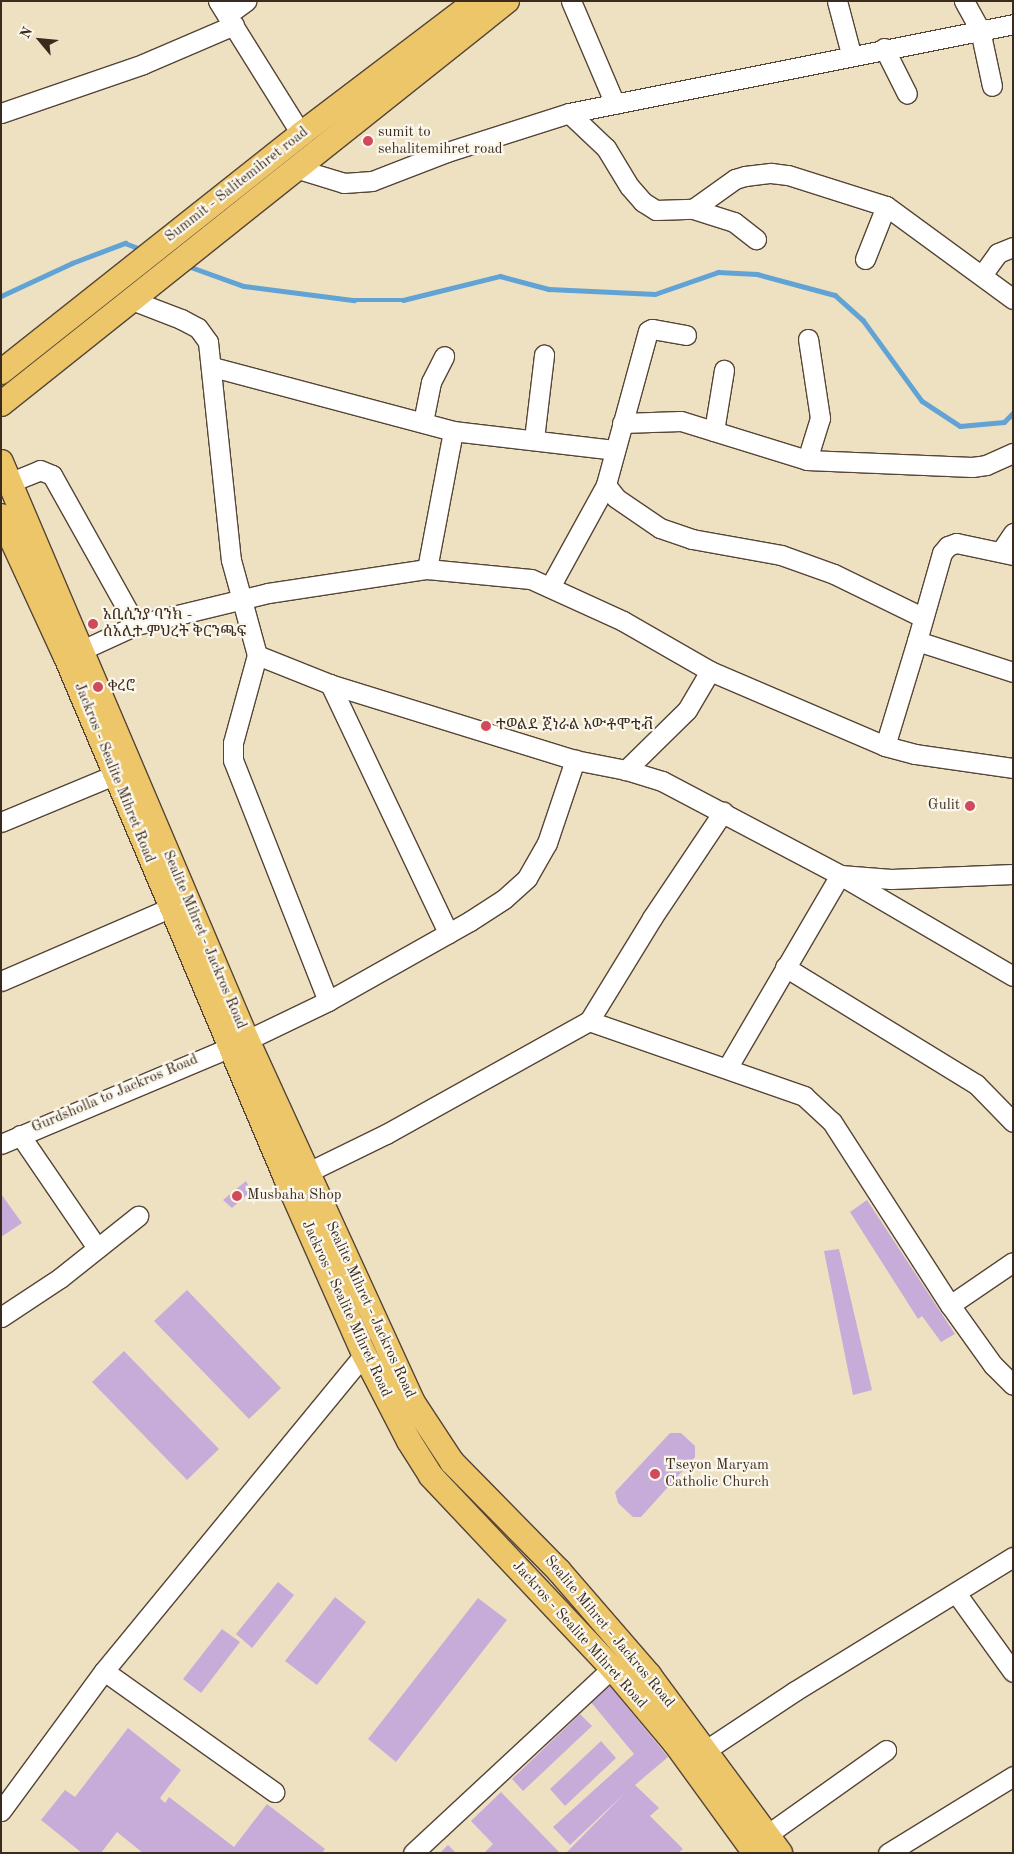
<!DOCTYPE html>
<html>
<head>
<meta charset="utf-8">
<style>
  body { margin:0 }
  #map { position:relative; width:1014px; height:1854px; overflow:hidden; background:#eee1c1; font-family:"Old Standard TT","Noto Serif Ethiopic",serif }
  div>[style] { position:absolute }
  [style*='--x'] { left:calc(var(--x)*1px); top:calc(var(--y)*1px); width:calc(var(--w)*1px); rotate:calc(var(--a)*1deg) }
  .stream>* { height:4.5px; margin:-2.25px; padding:0 2.25px; transform-origin:2.25px; border-radius:2.25px; background:#61a3d5 }
  .building>* { inset:0; background:#c7acda }
  .roads { filter:drop-shadow(1px 0 #564536) drop-shadow(-1px 0 #564536) drop-shadow(0 1px #564536) drop-shadow(0 -1px #564536) }
  .minor>* { height:19px; margin:-9.5px; padding:0 9.5px; transform-origin:9.5px; border-radius:9.5px; background:#fff }
  .major>* { height:24px; margin:-12px; padding:0 12px; transform-origin:12px; border-radius:12px; background:#ecc669 }
  .dots>* { width:14px; height:14px; translate:-50% -50%; box-sizing:border-box; border:2px solid #fbf7ec; border-radius:50% }
  span { translate:-50% -50%; white-space:nowrap; text-align:center; line-height:1.15; -webkit-text-stroke:4.5px #fbf7ec; paint-order:stroke }
  .poi-label { font-size:15px; color:#3b2a1e }
  .left { translate:0 -50%; text-align:left }
  .right { translate:-100% -50%; text-align:right }
  .street-label { font-size:15px; color:#3b2a1e }
  .frame { position:absolute; inset:0; border:2px solid #3b2a1e; pointer-events:none }
  .north { position:absolute; left:15px; top:15px; width:50px; height:50px; -webkit-text-stroke:4px #fbf7ec; paint-order:stroke; rotate:298deg; font-size:14px; font-weight:700; line-height:20px; text-align:center; color:#3b2a1e }
  .north::after { content:''; display:block; margin:auto; width:18px; height:22px; background:#3b2a1e; clip-path:polygon(50% 0,100% 100%,50% 72%,0 100%) }
</style>
</head>
<body>
<div id="map">
  <div class="stream">
    <div style="--x:188;--y:266;--w:59;--a:19.7"></div>
    <div style="--x:244;--y:286;--w:111;--a:7.3"></div>
    <div style="--x:354;--y:300;--w:49;--a:0"></div>
    <div style="--x:403;--y:300;--w:100;--a:-13.9"></div>
    <div style="--x:500;--y:276;--w:51;--a:14.9"></div>
    <div style="--x:549;--y:289;--w:106;--a:2.7"></div>
    <div style="--x:655;--y:294;--w:67;--a:-19.2"></div>
    <div style="--x:718;--y:272;--w:39;--a:3"></div>
    <div style="--x:757;--y:274;--w:81;--a:15.1"></div>
    <div style="--x:835;--y:295;--w:38;--a:42"></div>
    <div style="--x:863;--y:320;--w:100;--a:53.9"></div>
    <div style="--x:922;--y:401;--w:45;--a:33.3"></div>
    <div style="--x:960;--y:426;--w:44;--a:-5.2"></div>
    <div style="--x:1004;--y:422;--w:13;--a:-45"></div>
    <div style="--x:1;--y:296;--w:78;--a:-24.9"></div>
    <div style="--x:72;--y:263;--w:57;--a:-20.7"></div>
    <div style="--x:125;--y:243;--w:19;--a:21"></div>
  </div>
  <div class="building">
    <div style="clip-path:polygon(246px 1181px,251px 1191px,232px 1208px,223px 1200px)"></div>
    <div style="clip-path:polygon(1px 1194px,22px 1223px,1px 1237px)"></div>
    <div style="clip-path:polygon(867px 1200px,955px 1334px,941px 1342px,922px 1316px,918px 1319px,850px 1212px)"></div>
    <div style="clip-path:polygon(839px 1249px,872px 1390px,853px 1395px,824px 1251px)"></div>
    <div style="clip-path:polygon(187px 1290px,281px 1388px,249px 1419px,154px 1321px)"></div>
    <div style="clip-path:polygon(124px 1351px,219px 1449px,187px 1480px,92px 1382px)"></div>
    <div style="clip-path:polygon(670px 1433px,681px 1433px,695px 1446px,695px 1457px,641px 1517px,633px 1517px,618px 1503px,615px 1492px)"></div>
    <div style="clip-path:polygon(278px 1582px,294px 1595px,252px 1648px,236px 1634px)"></div>
    <div style="clip-path:polygon(335px 1597px,366px 1622px,317px 1685px,285px 1661px)"></div>
    <div style="clip-path:polygon(478px 1598px,507px 1620px,396px 1762px,368px 1739px)"></div>
    <div style="clip-path:polygon(222px 1629px,240px 1642px,201px 1693px,183px 1679px)"></div>
    <div style="clip-path:polygon(609px 1685px,668px 1757px,635px 1785px,659px 1808px,650px 1816px,683px 1849px,678px 1853px,566px 1853px,624px 1794px,570px 1845px,553px 1827px,634px 1754px,590px 1701px)"></div>
    <div style="clip-path:polygon(580px 1714px,592px 1726px,523px 1791px,512px 1779px)"></div>
    <div style="clip-path:polygon(128px 1728px,181px 1770px,160px 1798px,165px 1803px,169px 1797px,234px 1847px,267px 1804px,325px 1849px,322px 1853px,143px 1853px,117px 1832px,101px 1853px,82px 1853px,41px 1820px,65px 1790px,75px 1797px)"></div>
    <div style="clip-path:polygon(601px 1741px,616px 1758px,565px 1806px,550px 1789px)"></div>
    <div style="clip-path:polygon(501px 1792px,560px 1853px,484px 1853px,493px 1844px,471px 1821px)"></div>
    <div style="clip-path:polygon(448px 1845px,456px 1853px,440px 1853px)"></div>
  </div>
  <div class="roads">
    <div class="minor">
      <div style="--x:218;--y:1;--w:157;--a:58"></div>
      <div style="--x:571;--y:1;--w:112;--a:66.9"></div>
      <div style="--x:837;--y:1;--w:55;--a:75.2"></div>
      <div style="--x:964;--y:1;--w:33;--a:61"></div>
      <div style="--x:980;--y:30;--w:57;--a:77.9"></div>
      <div style="--x:227;--y:15;--w:24;--a:-36"></div>
      <div style="--x:884;--y:48;--w:51;--a:63.4"></div>
      <div style="--x:1;--y:113;--w:150;--a:-19"></div>
      <div style="--x:143;--y:64;--w:99;--a:-23.2"></div>
      <div style="--x:569;--y:113;--w:51;--a:43.4"></div>
      <div style="--x:606;--y:148;--w:44;--a:58.8"></div>
      <div style="--x:629;--y:186;--w:21;--a:49"></div>
      <div style="--x:643;--y:202;--w:15;--a:32"></div>
      <div style="--x:656;--y:210;--w:37;--a:-2"></div>
      <div style="--x:693;--y:209;--w:52;--a:-35.5"></div>
      <div style="--x:735;--y:179;--w:10;--a:-17"></div>
      <div style="--x:745;--y:176;--w:26;--a:-7"></div>
      <div style="--x:771;--y:173;--w:17;--a:7"></div>
      <div style="--x:788;--y:175;--w:103;--a:17.6"></div>
      <div style="--x:886;--y:206;--w:157;--a:36.2"></div>
      <div style="--x:295;--y:168;--w:51;--a:17"></div>
      <div style="--x:344;--y:183;--w:28;--a:-4"></div>
      <div style="--x:372;--y:181;--w:80;--a:-21.1"></div>
      <div style="--x:447;--y:152;--w:128;--a:-17.7"></div>
      <div style="--x:569;--y:113;--w:453;--a:-11.3"></div>
      <div style="--x:693;--y:209;--w:43;--a:17.6"></div>
      <div style="--x:734;--y:222;--w:28;--a:38"></div>
      <div style="--x:865;--y:259;--w:57;--a:-68.4"></div>
      <div style="--x:982;--y:275;--w:27;--a:-54"></div>
      <div style="--x:998;--y:253;--w:16;--a:-22"></div>
      <div style="--x:129;--y:299;--w:56;--a:21"></div>
      <div style="--x:181;--y:319;--w:19;--a:28"></div>
      <div style="--x:198;--y:328;--w:17;--a:54"></div>
      <div style="--x:208;--y:342;--w:219;--a:84"></div>
      <div style="--x:231;--y:560;--w:98;--a:74.7"></div>
      <div style="--x:257;--y:655;--w:91;--a:105.3"></div>
      <div style="--x:233;--y:743;--w:17;--a:90"></div>
      <div style="--x:233;--y:760;--w:259;--a:68.5"></div>
      <div style="--x:686;--y:335;--w:35;--a:-170"></div>
      <div style="--x:652;--y:329;--w:4;--a:153"></div>
      <div style="--x:648;--y:331;--w:160;--a:105.3"></div>
      <div style="--x:606;--y:485;--w:16;--a:52"></div>
      <div style="--x:616;--y:498;--w:53;--a:34.3"></div>
      <div style="--x:660;--y:528;--w:34;--a:19"></div>
      <div style="--x:692;--y:539;--w:90;--a:10.2"></div>
      <div style="--x:781;--y:555;--w:56;--a:19.7"></div>
      <div style="--x:834;--y:574;--w:98;--a:26"></div>
      <div style="--x:213;--y:367;--w:248;--a:14.9"></div>
      <div style="--x:453;--y:431;--w:162;--a:6.7"></div>
      <div style="--x:423;--y:422;--w:41;--a:-78.7"></div>
      <div style="--x:431;--y:382;--w:29;--a:-63"></div>
      <div style="--x:622;--y:423;--w:59;--a:-1.9"></div>
      <div style="--x:681;--y:421;--w:132;--a:17.2"></div>
      <div style="--x:807;--y:460;--w:165;--a:2.4"></div>
      <div style="--x:972;--y:467;--w:14;--a:-8"></div>
      <div style="--x:986;--y:465;--w:30;--a:-24"></div>
      <div style="--x:714;--y:431;--w:62;--a:-80.7"></div>
      <div style="--x:534;--y:439;--w:85;--a:-83.2"></div>
      <div style="--x:807;--y:460;--w:44;--a:-72.8"></div>
      <div style="--x:820;--y:418;--w:80;--a:-98.6"></div>
      <div style="--x:11;--y:482;--w:31;--a:-22"></div>
      <div style="--x:40;--y:470;--w:13;--a:23"></div>
      <div style="--x:52;--y:475;--w:172;--a:60.8"></div>
      <div style="--x:1001;--y:551;--w:22;--a:-56"></div>
      <div style="--x:1013;--y:555;--w:58;--a:-168.1"></div>
      <div style="--x:956;--y:543;--w:9;--a:159"></div>
      <div style="--x:948;--y:546;--w:9;--a:131"></div>
      <div style="--x:942;--y:553;--w:91;--a:105.9"></div>
      <div style="--x:917;--y:641;--w:101;--a:17.9"></div>
      <div style="--x:427;--y:569;--w:140;--a:-79.3"></div>
      <div style="--x:551;--y:585;--w:114;--a:-61.2"></div>
      <div style="--x:82;--y:650;--w:60;--a:-24.8"></div>
      <div style="--x:136;--y:625;--w:136;--a:-13.6"></div>
      <div style="--x:268;--y:593;--w:161;--a:-8.6"></div>
      <div style="--x:427;--y:569;--w:104;--a:5.5"></div>
      <div style="--x:531;--y:579;--w:101;--a:24.5"></div>
      <div style="--x:623;--y:621;--w:100;--a:29.9"></div>
      <div style="--x:710;--y:671;--w:45;--a:120.5"></div>
      <div style="--x:687;--y:710;--w:86;--a:135.5"></div>
      <div style="--x:257;--y:655;--w:79;--a:21.7"></div>
      <div style="--x:710;--y:671;--w:190;--a:23.2"></div>
      <div style="--x:885;--y:746;--w:31;--a:15"></div>
      <div style="--x:915;--y:754;--w:99;--a:8.1"></div>
      <div style="--x:885;--y:746;--w:110;--a:-73.1"></div>
      <div style="--x:575;--y:760;--w:52;--a:11.1"></div>
      <div style="--x:626;--y:770;--w:38;--a:17"></div>
      <div style="--x:662;--y:781;--w:201;--a:27.8"></div>
      <div style="--x:840;--y:875;--w:224;--a:120.3"></div>
      <div style="--x:1;--y:822;--w:122;--a:-22.6"></div>
      <div style="--x:1013;--y:874;--w:122;--a:177.7"></div>
      <div style="--x:891;--y:879;--w:51;--a:-175.5"></div>
      <div style="--x:840;--y:875;--w:200;--a:30.3"></div>
      <div style="--x:785;--y:967;--w:224;--a:31.5"></div>
      <div style="--x:976;--y:1084;--w:53;--a:45.8"></div>
      <div style="--x:1;--y:981;--w:184;--a:-23.4"></div>
      <div style="--x:589;--y:1021;--w:121;--a:-58.5"></div>
      <div style="--x:652;--y:918;--w:128;--a:-56.2"></div>
      <div style="--x:20;--y:1135;--w:137;--a:55.7"></div>
      <div style="--x:1;--y:1144;--w:267;--a:-22.9"></div>
      <div style="--x:247;--y:1040;--w:90;--a:-25.7"></div>
      <div style="--x:328;--y:1001;--w:163;--a:-29.4"></div>
      <div style="--x:470;--y:921;--w:40;--a:-32.9"></div>
      <div style="--x:504;--y:899;--w:31;--a:-42"></div>
      <div style="--x:527;--y:878;--w:40;--a:-60.3"></div>
      <div style="--x:547;--y:843;--w:88;--a:-71.4"></div>
      <div style="--x:575;--y:760;--w:257;--a:-162.8"></div>
      <div style="--x:330;--y:684;--w:276;--a:64.6"></div>
      <div style="--x:306;--y:1173;--w:89;--a:-26"></div>
      <div style="--x:386;--y:1134;--w:232;--a:-29.1"></div>
      <div style="--x:589;--y:1021;--w:228;--a:19.2"></div>
      <div style="--x:804;--y:1096;--w:38;--a:43"></div>
      <div style="--x:832;--y:1122;--w:218;--a:57.2"></div>
      <div style="--x:950;--y:1305;--w:74;--a:54.4"></div>
      <div style="--x:993;--y:1365;--w:28;--a:45"></div>
      <div style="--x:950;--y:1305;--w:76;--a:-34.3"></div>
      <div style="--x:1;--y:1317;--w:71;--a:-33.5"></div>
      <div style="--x:60;--y:1278;--w:100;--a:-38.5"></div>
      <div style="--x:956;--y:1593;--w:97;--a:54.2"></div>
      <div style="--x:104;--y:1671;--w:209;--a:35.4"></div>
      <div style="--x:706;--y:1750;--w:107;--a:-33.5"></div>
      <div style="--x:795;--y:1691;--w:256;--a:-31.6"></div>
      <div style="--x:1;--y:1811;--w:174;--a:-53.7"></div>
      <div style="--x:104;--y:1671;--w:410;--a:-50.6"></div>
      <div style="--x:768;--y:1834;--w:145;--a:-35.4"></div>
      <div style="--x:413;--y:1853;--w:272;--a:-42.9"></div>
      <div style="--x:888;--y:1853;--w:147;--a:-31.6"></div>
    </div>
    <div class="major">
      <div style="--x:1;--y:372;--w:383;--a:-38.4"></div>
      <div style="--x:301;--y:134;--w:220;--a:-37.2"></div>
      <div style="--x:1;--y:404;--w:647;--a:-38.54"></div>
      <div style="--x:1;--y:462;--w:628;--a:66.95"></div>
      <div style="--x:247;--y:1040;--w:397;--a:65.4"></div>
      <div style="--x:412;--y:1401;--w:73;--a:56.7"></div>
      <div style="--x:452;--y:1462;--w:153;--a:45.5"></div>
      <div style="--x:559;--y:1571;--w:138;--a:49.1"></div>
      <div style="--x:649;--y:1675;--w:221;--a:53.6"></div>
      <div style="--x:1;--y:516;--w:155;--a:65.3"></div>
      <div style="--x:66;--y:657;--w:566;--a:67.11"></div>
      <div style="--x:286;--y:1178;--w:193;--a:66.1"></div>
      <div style="--x:364;--y:1354;--w:98;--a:62.7"></div>
      <div style="--x:409;--y:1441;--w:41;--a:57.8"></div>
      <div style="--x:431;--y:1476;--w:264;--a:46.7"></div>
      <div style="--x:612;--y:1668;--w:98;--a:50"></div>
      <div style="--x:675;--y:1743;--w:136;--a:54"></div>
    </div>
  </div>
  <div class="dots">
    <div style="left:368px;top:141px;background:#d1495b"></div>
    <div style="left:93px;top:624px;background:#d1495b"></div>
    <div style="left:98px;top:687px;background:#d1495b"></div>
    <div style="left:486px;top:726px;background:#d1495b"></div>
    <div style="left:970px;top:806px;background:#d1495b"></div>
    <div style="left:237px;top:1196px;background:#d1495b"></div>
    <div style="left:655px;top:1474px;background:#d1495b"></div>
  </div>
  <div class="poi-label">
    <span class="left" style="left:378px;top:141px">sumit to<br>sehalitemihret road</span>
    <span class="left" style="left:103px;top:624px">አቢሲንያ ባንክ -<br>ሰአሊተ ምህረት ቅርንጫፍ</span>
    <span class="left" style="left:108px;top:687px">ቀረሮ</span>
    <span class="left" style="left:496px;top:726px">ተወልደ ጀነራል አውቶሞቲቭ</span>
    <span class="right" style="left:960px;top:806px">Gulit</span>
    <span class="left" style="left:247px;top:1196px">Musbaha Shop</span>
    <span class="left" style="left:665px;top:1474px">Tseyon Maryam<br>Catholic Church</span>
  </div>
  <div class="street-label">
    <span style="left:237px;top:185px;rotate:-38deg">Summit - Salitemihret road</span>
    <span style="left:114px;top:773px;rotate:68deg">Jackros - Sealite Mihret Road</span>
    <span style="left:204px;top:940px;rotate:67deg">Sealite Mihret - Jackros Road</span>
    <span style="left:115px;top:1094px;rotate:-23deg">Gurdsholla to Jackros Road</span>
    <span style="left:346px;top:1309px;rotate:65deg">Jackros - Sealite Mihret Road</span>
    <span style="left:370px;top:1310px;rotate:65deg">Sealite Mihret - Jackros Road</span>
    <span style="left:609px;top:1632px;rotate:50deg">Sealite Mihret - Jackros Road</span>
    <span style="left:579px;top:1635px;rotate:48deg">Jackros - Sealite Mihret Road</span>
  </div>
  <div class="frame"></div>
  <div class="north">N</div>
</div>
</body>
</html>
